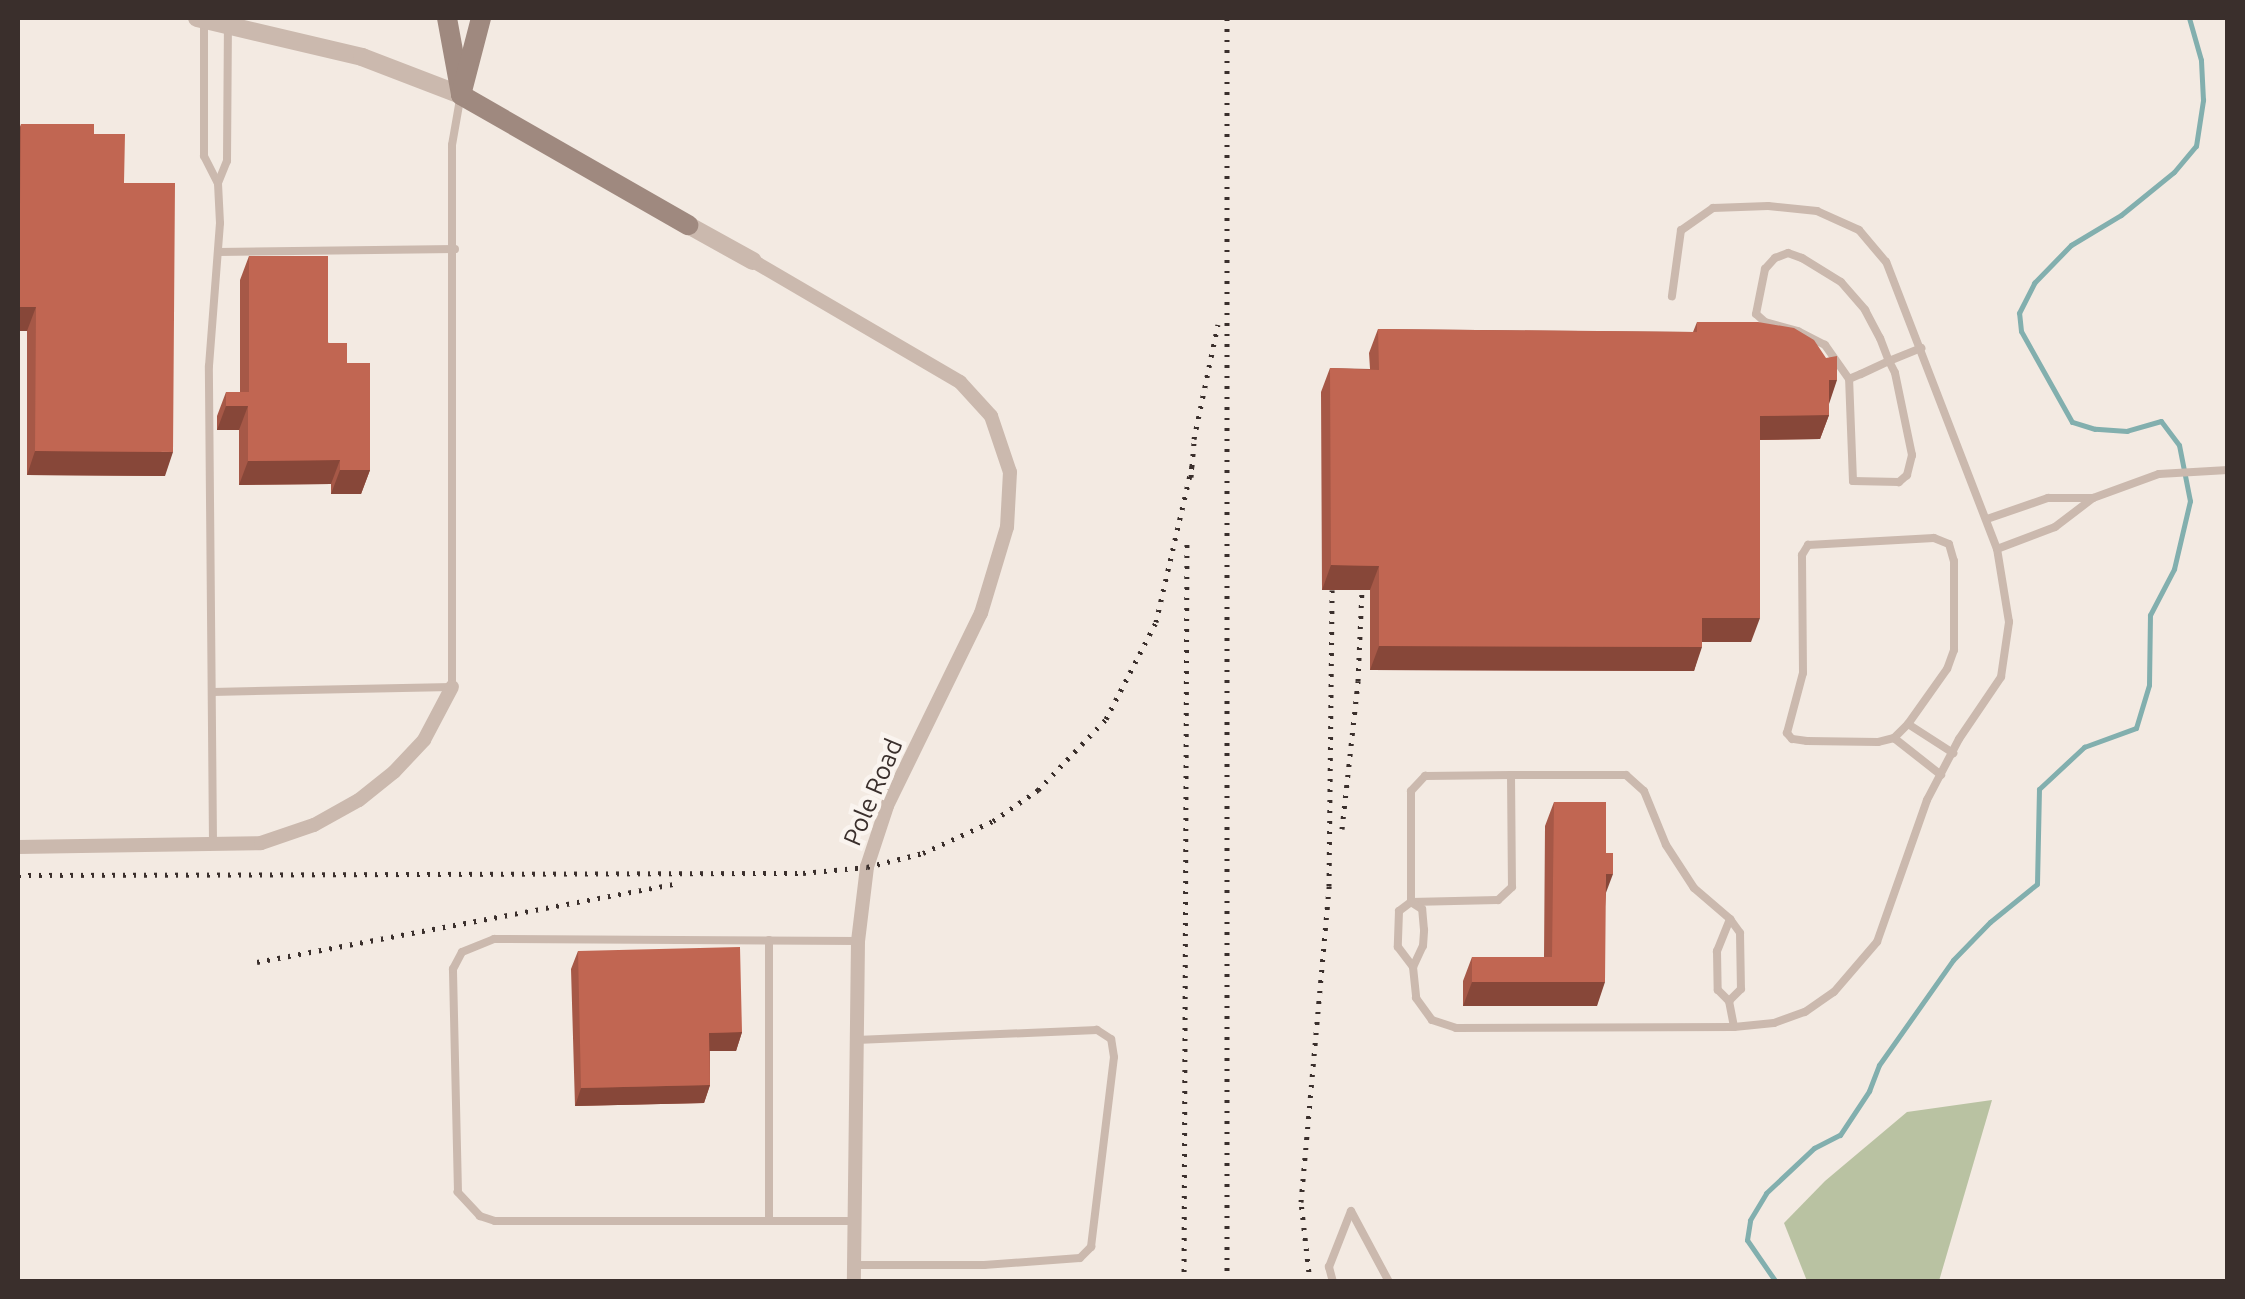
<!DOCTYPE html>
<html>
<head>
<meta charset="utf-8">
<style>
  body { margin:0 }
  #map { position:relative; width:2245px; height:1299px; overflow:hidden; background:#f3eae2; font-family:Ubuntu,sans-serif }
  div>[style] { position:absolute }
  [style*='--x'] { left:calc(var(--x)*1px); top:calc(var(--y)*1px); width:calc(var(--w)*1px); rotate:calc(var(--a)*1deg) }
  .green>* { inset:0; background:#b9c2a2 }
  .stream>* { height:5px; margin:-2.5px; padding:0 2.5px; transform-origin:2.5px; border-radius:2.5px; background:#82afae }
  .service>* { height:8px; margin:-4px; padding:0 4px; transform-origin:4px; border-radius:4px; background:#cbb9ae }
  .minor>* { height:14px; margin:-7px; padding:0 7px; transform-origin:7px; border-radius:7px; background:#cbb9ae }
  .tertiary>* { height:18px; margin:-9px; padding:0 9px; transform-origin:9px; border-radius:9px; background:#cbb9ae }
  .secondary>* { height:20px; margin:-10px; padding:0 10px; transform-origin:10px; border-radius:10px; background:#9f897f }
  .rail>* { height:5px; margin-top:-2.5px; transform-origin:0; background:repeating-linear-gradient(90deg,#3a2f2c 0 2.5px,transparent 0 10.5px) }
  .wall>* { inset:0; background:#a65847 }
  .shaded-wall>* { inset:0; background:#874739 }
  .building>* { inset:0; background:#c16652 }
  span { translate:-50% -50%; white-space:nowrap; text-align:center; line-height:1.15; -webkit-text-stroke:9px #faf4ef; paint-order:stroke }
  .street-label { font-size:25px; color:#3a2f2c }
  .frame { position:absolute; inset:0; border:20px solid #3a2f2c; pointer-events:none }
</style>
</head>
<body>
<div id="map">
  <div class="green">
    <div style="clip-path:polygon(1992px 1100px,1939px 1281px,1807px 1281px,1784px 1223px,1825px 1181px,1907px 1112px)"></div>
  </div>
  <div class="stream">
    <div style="--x:1776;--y:1282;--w:51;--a:-124.6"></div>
    <div style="--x:1747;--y:1240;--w:20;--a:-81"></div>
    <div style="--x:1750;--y:1220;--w:31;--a:-59"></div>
    <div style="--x:1766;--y:1193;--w:66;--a:-43.2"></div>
    <div style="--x:1814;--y:1148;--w:29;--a:-27"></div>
    <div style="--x:1840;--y:1135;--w:53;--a:-56.6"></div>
    <div style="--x:1869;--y:1091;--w:28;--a:-69"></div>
    <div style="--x:1879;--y:1065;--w:128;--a:-54.8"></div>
    <div style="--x:1953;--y:960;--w:53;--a:-45.8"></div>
    <div style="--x:1990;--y:922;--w:60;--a:-39"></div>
    <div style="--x:2037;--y:884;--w:95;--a:-88.8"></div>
    <div style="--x:2039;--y:789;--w:62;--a:-43"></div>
    <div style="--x:2084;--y:747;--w:55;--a:-20.1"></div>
    <div style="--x:2136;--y:728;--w:45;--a:-73.2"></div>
    <div style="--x:2149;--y:685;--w:70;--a:-89.2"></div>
    <div style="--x:2150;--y:615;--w:52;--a:-62.4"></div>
    <div style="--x:2174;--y:569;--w:70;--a:-76.8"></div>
    <div style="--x:2190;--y:501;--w:57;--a:-101.1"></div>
    <div style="--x:2179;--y:445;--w:30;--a:-127"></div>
    <div style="--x:2161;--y:421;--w:35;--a:164"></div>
    <div style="--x:2127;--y:431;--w:32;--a:-176"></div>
    <div style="--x:2095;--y:429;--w:24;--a:-163"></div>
    <div style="--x:2072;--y:422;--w:104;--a:-119.3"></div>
    <div style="--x:2021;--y:331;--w:18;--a:-96"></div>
    <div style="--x:2019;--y:313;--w:34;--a:-63"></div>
    <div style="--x:2034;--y:283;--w:53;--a:-45.8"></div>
    <div style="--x:2071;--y:245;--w:58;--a:-31"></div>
    <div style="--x:2121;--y:215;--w:68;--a:-39.1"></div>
    <div style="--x:2174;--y:172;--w:34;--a:-50"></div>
    <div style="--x:2196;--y:146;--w:47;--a:-81.3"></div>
    <div style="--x:2203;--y:100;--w:40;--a:-92.9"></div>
    <div style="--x:2201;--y:60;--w:44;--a:-105.9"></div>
  </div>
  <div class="service">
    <div style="--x:204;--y:23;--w:133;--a:90"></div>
    <div style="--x:204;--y:156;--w:30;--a:63"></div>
    <div style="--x:218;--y:183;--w:24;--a:-68"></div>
    <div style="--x:227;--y:161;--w:135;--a:-89.6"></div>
    <div style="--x:218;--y:252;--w:237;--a:-0.7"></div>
    <div style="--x:1849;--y:379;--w:42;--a:-125.2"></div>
    <div style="--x:1825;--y:345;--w:30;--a:-153"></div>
    <div style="--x:1798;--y:331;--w:34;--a:-165"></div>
    <div style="--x:1765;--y:322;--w:12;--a:-138"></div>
    <div style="--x:1756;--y:314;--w:46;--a:-78.7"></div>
    <div style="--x:1765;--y:269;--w:15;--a:-48"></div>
    <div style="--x:1775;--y:258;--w:14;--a:-21"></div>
    <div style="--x:1788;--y:253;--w:15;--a:20"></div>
    <div style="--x:1802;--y:258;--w:46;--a:31.6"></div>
    <div style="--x:1841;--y:282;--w:37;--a:49"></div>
    <div style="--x:1865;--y:310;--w:32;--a:62"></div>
    <div style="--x:1880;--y:338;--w:25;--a:69"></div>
    <div style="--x:1889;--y:361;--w:13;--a:63"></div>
    <div style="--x:1895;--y:373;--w:84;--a:78.3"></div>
    <div style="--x:1912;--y:455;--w:21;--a:104"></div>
    <div style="--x:1907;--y:475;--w:11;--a:139"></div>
    <div style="--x:1899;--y:482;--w:46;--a:-178.8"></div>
    <div style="--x:1853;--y:481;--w:102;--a:-92.2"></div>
    <div style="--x:1849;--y:379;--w:13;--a:-23"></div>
    <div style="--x:1861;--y:374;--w:31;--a:-25"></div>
    <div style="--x:1889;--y:361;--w:35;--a:-22"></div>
    <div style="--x:1987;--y:519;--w:65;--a:-19"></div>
    <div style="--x:2048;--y:498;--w:45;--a:0"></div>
    <div style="--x:1997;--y:549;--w:62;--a:-20.8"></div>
    <div style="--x:2055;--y:527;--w:48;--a:-37.3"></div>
    <div style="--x:2093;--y:498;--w:70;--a:-20"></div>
    <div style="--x:2159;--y:474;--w:69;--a:-3.3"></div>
    <div style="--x:212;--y:692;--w:240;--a:-1.2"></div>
    <div style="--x:452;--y:687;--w:542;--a:-90"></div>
    <div style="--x:452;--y:145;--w:47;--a:-80.1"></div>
    <div style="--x:1908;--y:724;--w:20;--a:135"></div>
    <div style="--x:1894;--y:738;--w:16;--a:166"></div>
    <div style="--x:1878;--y:742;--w:71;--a:-179.2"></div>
    <div style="--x:1807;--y:741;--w:15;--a:-172"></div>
    <div style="--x:1792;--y:739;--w:8;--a:-130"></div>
    <div style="--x:1787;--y:733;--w:62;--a:-75.1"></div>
    <div style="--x:1803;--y:673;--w:118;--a:-90.5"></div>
    <div style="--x:1802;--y:555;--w:12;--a:-59"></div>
    <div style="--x:1808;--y:545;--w:126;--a:-3.2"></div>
    <div style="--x:1934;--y:538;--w:16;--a:22"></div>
    <div style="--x:1949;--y:544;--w:18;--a:74"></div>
    <div style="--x:1954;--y:561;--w:89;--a:90"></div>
    <div style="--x:1954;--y:650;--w:20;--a:110"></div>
    <div style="--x:1947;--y:669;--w:67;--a:125.3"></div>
    <div style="--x:1908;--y:724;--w:54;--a:32.8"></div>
    <div style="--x:1894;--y:738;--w:60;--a:38.2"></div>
    <div style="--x:1511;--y:775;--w:112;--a:89.5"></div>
    <div style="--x:1512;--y:887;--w:19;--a:137"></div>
    <div style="--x:1498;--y:900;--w:87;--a:178.7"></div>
    <div style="--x:1411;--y:902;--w:111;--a:-90"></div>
    <div style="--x:1411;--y:791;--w:21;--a:-47"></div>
    <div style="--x:1425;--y:776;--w:86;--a:-0.7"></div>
    <div style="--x:1511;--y:775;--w:115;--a:0"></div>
    <div style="--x:1626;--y:775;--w:24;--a:42"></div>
    <div style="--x:1644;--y:791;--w:58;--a:67.8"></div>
    <div style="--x:1666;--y:845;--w:51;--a:56.9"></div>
    <div style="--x:1694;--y:888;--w:48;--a:40.7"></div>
    <div style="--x:1730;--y:919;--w:17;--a:54"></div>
    <div style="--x:1740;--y:933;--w:56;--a:89"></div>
    <div style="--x:1741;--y:989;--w:17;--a:135"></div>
    <div style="--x:213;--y:843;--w:477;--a:-90.5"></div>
    <div style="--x:209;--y:366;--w:143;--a:-85.6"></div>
    <div style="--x:220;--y:223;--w:40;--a:-92.9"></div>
    <div style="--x:1730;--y:919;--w:35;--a:112"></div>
    <div style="--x:1717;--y:951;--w:39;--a:89"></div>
    <div style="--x:1718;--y:990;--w:16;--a:45"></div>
    <div style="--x:1729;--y:1001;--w:26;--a:79"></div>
    <div style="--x:769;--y:940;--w:281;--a:90"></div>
    <div style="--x:1413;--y:967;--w:23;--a:-65"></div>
    <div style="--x:1423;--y:946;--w:16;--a:-86"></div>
    <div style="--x:1424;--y:930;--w:21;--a:-95"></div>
    <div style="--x:1422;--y:909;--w:13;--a:-148"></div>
    <div style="--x:1411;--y:902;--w:15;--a:143"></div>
    <div style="--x:1399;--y:911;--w:36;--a:92"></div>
    <div style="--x:1398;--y:947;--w:25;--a:53"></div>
    <div style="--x:1413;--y:967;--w:31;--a:84"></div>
    <div style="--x:1416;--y:998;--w:27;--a:54"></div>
    <div style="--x:1432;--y:1020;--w:25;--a:18"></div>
    <div style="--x:1456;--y:1028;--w:278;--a:-0.2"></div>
    <div style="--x:1734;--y:1027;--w:40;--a:-5.7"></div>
    <div style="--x:1774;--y:1023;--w:33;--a:-20"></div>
    <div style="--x:1805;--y:1012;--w:35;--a:-35"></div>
    <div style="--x:1834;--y:992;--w:66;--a:-49.3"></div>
    <div style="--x:1877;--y:942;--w:151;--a:-70.6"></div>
    <div style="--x:1927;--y:800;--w:69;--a:-62.3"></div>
    <div style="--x:1959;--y:739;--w:75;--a:-55.9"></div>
    <div style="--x:2001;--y:677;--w:56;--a:-81.7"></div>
    <div style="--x:2009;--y:622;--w:74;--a:-99.3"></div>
    <div style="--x:1997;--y:549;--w:308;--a:-111.1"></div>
    <div style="--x:1886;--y:262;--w:42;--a:-130.2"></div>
    <div style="--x:1859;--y:230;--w:46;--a:-155.7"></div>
    <div style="--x:1817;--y:211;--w:49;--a:-174.2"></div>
    <div style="--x:1768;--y:206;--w:55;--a:177.9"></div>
    <div style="--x:1713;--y:208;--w:39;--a:145"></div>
    <div style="--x:1681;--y:230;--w:67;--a:97.8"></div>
    <div style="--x:854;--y:1221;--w:359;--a:180"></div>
    <div style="--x:495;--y:1221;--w:16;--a:-162"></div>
    <div style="--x:480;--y:1216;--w:33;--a:-133"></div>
    <div style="--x:458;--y:1192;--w:223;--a:-91.3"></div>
    <div style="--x:453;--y:969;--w:19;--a:-62"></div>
    <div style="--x:462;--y:952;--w:35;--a:-22"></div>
    <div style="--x:494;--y:939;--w:364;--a:0.3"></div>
    <div style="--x:854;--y:1265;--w:130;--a:0"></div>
    <div style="--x:984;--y:1265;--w:96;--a:-4.2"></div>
    <div style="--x:1080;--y:1258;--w:16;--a:-45"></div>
    <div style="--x:1091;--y:1247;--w:191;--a:-83.1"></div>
    <div style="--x:1114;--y:1057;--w:18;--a:-99"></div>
    <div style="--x:1111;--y:1039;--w:17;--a:-147"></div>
    <div style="--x:1097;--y:1030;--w:241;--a:177.6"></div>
    <div style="--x:1333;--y:1282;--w:16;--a:-105"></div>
    <div style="--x:1329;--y:1267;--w:60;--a:-68.6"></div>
    <div style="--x:1351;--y:1211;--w:81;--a:61.8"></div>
  </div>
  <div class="minor">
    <div style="--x:753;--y:261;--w:240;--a:30.3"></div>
    <div style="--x:960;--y:382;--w:46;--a:47.6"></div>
    <div style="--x:991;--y:416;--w:59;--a:71.3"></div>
    <div style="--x:1010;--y:472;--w:55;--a:93.1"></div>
    <div style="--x:1007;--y:527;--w:90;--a:106.8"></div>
    <div style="--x:981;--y:613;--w:215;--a:116"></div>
    <div style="--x:887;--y:806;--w:64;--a:108.2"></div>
    <div style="--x:867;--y:867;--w:75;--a:96.9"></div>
    <div style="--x:858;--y:941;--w:341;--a:90.7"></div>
    <div style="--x:18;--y:847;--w:243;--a:-0.9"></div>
    <div style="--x:261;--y:843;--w:56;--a:-18.8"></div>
    <div style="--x:314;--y:825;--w:51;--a:-29.1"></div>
    <div style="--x:359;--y:800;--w:45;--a:-38.7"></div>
    <div style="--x:394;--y:772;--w:44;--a:-46.8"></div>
    <div style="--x:424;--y:740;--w:60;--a:-62.2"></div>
  </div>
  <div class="tertiary">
    <div style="--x:197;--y:18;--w:170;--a:13.3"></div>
    <div style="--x:362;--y:57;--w:106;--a:21"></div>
    <div style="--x:688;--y:225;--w:74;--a:29"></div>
  </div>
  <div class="secondary">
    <div style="--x:447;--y:18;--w:77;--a:79.6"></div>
    <div style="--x:461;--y:95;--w:262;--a:29.8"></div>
    <div style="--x:461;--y:95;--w:80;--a:-75.4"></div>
  </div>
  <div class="rail">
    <div style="--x:1227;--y:18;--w:1264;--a:90"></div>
    <div style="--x:1191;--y:477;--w:38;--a:-85"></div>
    <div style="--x:1194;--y:439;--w:117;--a:-78.2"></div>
    <div style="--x:1342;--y:829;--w:149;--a:-83.8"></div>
    <div style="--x:1358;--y:681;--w:91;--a:-87.5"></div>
    <div style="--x:18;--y:875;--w:785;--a:-0.15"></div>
    <div style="--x:803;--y:873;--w:64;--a:-5.4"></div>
    <div style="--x:867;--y:867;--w:58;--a:-14"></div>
    <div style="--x:923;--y:853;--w:77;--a:-24.6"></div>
    <div style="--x:993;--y:821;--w:55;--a:-34.6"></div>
    <div style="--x:1038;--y:790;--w:98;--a:-46.2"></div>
    <div style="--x:1106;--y:719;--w:109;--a:-62.7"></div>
    <div style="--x:1156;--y:622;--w:160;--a:-77"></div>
    <div style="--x:257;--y:962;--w:430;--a:-10.6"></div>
    <div style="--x:1184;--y:1282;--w:741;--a:-89.77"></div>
    <div style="--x:1310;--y:1282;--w:81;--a:-96.4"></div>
    <div style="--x:1301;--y:1202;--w:317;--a:-84.9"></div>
    <div style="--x:1329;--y:886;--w:296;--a:-89.4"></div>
  </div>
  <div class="wall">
    <div style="clip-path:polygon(21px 124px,94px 134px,124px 183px,165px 476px,27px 475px,27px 331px,18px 331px,18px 132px)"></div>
    <div style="clip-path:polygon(249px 256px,347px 363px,370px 470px,361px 494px,331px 494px,331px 484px,239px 485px,239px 430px,217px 430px,217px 416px,226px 392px,240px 392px,240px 280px)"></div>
    <div style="clip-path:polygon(1697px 322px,1829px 403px,1829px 415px,1820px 439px,1760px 440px,1751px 642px,1702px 642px,1694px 671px,1370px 670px,1370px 590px,1322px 590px,1321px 392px,1330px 368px,1370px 369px,1369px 353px,1378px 329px,1693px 332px)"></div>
    <div style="clip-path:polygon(1554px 802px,1606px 894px,1597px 1006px,1463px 1006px,1463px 981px,1472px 957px,1544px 957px,1545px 826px)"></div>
    <div style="clip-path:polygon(578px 951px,742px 1032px,736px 1051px,710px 1051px,710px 1085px,704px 1103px,575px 1106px,571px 969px)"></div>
  </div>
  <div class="shaded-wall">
    <div style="clip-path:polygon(18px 307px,36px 307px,27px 331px,18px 331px)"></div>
    <div style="clip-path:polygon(1829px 380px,1837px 380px,1829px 404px)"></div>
    <div style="clip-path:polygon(226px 406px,248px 406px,239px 430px,217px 430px)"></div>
    <div style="clip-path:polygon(1829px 415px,1820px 439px,1751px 440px,1760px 416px)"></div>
    <div style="clip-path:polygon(35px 451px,173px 452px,165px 476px,27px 475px)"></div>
    <div style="clip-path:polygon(340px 460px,331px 484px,239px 485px,248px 461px)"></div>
    <div style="clip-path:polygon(340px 470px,370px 470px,361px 494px,331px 494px)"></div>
    <div style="clip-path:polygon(1331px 565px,1379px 566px,1370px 590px,1322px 590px)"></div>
    <div style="clip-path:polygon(1702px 618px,1760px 618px,1751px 642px,1694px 642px)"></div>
    <div style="clip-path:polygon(1379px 646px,1702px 647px,1694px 671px,1370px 670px)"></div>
    <div style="clip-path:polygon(1606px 874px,1613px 874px,1604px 898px)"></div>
    <div style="clip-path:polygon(1472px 982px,1605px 982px,1597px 1006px,1463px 1006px)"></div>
    <div style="clip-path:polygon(742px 1032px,736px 1051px,703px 1051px,709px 1033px)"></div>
    <div style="clip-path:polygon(710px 1085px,704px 1103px,575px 1106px,581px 1088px)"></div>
  </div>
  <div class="building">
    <div style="clip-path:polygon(21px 124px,94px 124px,94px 134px,125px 134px,124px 183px,175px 183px,173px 452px,35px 451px,36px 307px,18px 307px,18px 205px,20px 205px)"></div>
    <div style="clip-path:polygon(249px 256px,328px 256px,328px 343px,347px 343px,347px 363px,370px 363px,370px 470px,340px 470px,340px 460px,248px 461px,248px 406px,226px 406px,226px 392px,249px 392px)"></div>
    <div style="clip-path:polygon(1697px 322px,1758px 322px,1794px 328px,1814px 340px,1826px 358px,1837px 356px,1837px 380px,1829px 380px,1829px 415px,1760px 416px,1760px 618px,1702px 618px,1702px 647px,1379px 646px,1379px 566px,1331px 565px,1330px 368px,1379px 370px,1378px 329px,1697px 332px)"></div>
    <div style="clip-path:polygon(1554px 802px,1606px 802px,1606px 853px,1613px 853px,1613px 874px,1606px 874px,1605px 982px,1472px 982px,1472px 957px,1552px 957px)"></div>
    <div style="clip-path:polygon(740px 947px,742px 1032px,709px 1033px,710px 1085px,581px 1088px,578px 951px)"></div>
  </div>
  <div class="street-label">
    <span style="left:873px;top:792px;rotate:-67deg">Pole Road</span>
  </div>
  <div class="frame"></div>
</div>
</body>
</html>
